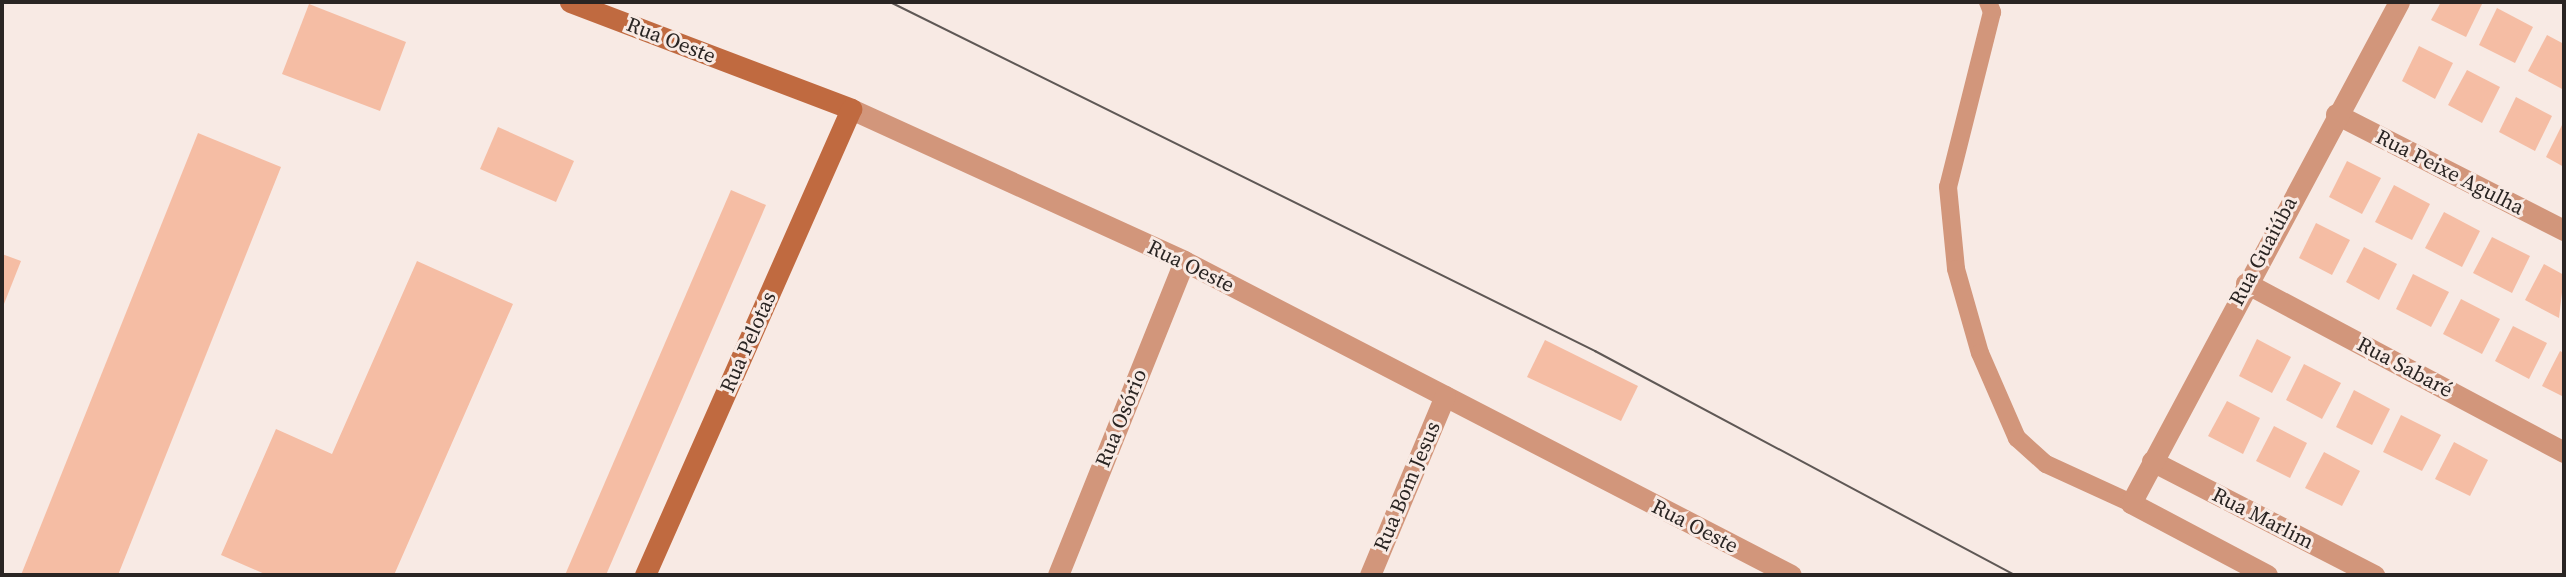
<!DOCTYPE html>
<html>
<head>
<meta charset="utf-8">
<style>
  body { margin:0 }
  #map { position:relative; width:2566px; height:577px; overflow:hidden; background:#f8eae4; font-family:"Source Serif 4",serif }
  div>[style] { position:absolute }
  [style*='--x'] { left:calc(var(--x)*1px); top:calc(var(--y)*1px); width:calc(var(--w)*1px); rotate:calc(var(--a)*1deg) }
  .building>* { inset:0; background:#f5bda4 }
  .lane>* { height:18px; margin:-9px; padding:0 9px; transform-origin:9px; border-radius:9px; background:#d2967b }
  .street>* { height:21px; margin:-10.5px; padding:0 10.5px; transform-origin:10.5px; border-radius:10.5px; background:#d2967b }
  .secondary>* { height:21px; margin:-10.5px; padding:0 10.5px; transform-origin:10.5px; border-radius:10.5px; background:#c06a40 }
  .tram>* { height:2px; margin:-1px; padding:0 1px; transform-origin:1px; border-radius:1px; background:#5f5855 }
  span { translate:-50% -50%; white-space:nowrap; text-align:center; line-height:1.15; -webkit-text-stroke:6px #f8eae4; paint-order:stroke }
  .street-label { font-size:21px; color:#2a2523 }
  .frame { position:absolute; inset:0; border:4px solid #2a2523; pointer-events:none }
</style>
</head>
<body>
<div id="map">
  <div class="building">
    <div style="clip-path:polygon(2441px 2px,2483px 2px,2466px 37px,2431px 20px)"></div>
    <div style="clip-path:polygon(309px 4px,406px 42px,380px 111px,282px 74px)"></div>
    <div style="clip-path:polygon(2497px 8px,2533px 27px,2515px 63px,2479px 45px)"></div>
    <div style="clip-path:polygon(2547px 35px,2564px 44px,2564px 90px,2528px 71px)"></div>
    <div style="clip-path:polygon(2419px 46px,2453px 63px,2435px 99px,2402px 81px)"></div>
    <div style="clip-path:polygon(2467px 70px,2500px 87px,2482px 123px,2448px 105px)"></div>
    <div style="clip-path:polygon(2516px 97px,2552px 116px,2535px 151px,2499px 132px)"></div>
    <div style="clip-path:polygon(2564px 121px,2564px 167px,2546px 157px)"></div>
    <div style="clip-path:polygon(498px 127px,574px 161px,556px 202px,480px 169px)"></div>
    <div style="clip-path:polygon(198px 133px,281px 167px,118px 575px,21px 575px)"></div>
    <div style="clip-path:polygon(2347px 161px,2381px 178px,2362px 214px,2329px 197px)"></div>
    <div style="clip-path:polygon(2394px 185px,2430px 204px,2412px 240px,2375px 222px)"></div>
    <div style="clip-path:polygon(731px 190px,766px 205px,606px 575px,565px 575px)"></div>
    <div style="clip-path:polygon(2444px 212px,2480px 231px,2462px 267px,2425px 248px)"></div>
    <div style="clip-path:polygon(2316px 223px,2350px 240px,2332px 275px,2299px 258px)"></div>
    <div style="clip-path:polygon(2492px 237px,2530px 256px,2512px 293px,2473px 273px)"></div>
    <div style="clip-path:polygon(2364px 247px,2397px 264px,2379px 300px,2346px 282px)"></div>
    <div style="clip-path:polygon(2px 254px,21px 261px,2px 309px)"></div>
    <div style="clip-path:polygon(417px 261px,513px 304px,394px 575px,267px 575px,221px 555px,276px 429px,332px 454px)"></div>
    <div style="clip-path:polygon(2544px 264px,2564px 275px,2559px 318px,2525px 300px)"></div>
    <div style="clip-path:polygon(2413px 274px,2449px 292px,2431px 327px,2396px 309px)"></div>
    <div style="clip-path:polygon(2461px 299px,2500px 319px,2482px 354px,2443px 334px)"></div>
    <div style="clip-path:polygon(2513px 326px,2547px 343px,2529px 379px,2495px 361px)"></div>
    <div style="clip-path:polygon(2257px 339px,2291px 357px,2272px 393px,2239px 376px)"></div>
    <div style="clip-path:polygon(1545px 340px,1638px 386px,1621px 421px,1527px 377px)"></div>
    <div style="clip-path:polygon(2560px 351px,2564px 353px,2564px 397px,2542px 386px)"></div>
    <div style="clip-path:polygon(2304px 364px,2341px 383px,2322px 419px,2286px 400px)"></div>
    <div style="clip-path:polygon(2354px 390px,2390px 409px,2372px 445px,2336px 427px)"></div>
    <div style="clip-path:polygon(2227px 401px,2260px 418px,2243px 454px,2208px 436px)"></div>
    <div style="clip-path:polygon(2401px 415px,2441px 435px,2422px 471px,2383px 452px)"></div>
    <div style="clip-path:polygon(2274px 426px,2307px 443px,2290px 478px,2256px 461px)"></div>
    <div style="clip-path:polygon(2454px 442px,2488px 460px,2470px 496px,2435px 479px)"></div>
    <div style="clip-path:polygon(2324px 452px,2360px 471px,2342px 506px,2305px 488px)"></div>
  </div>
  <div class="lane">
    <div style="--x:1988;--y:2;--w:11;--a:68"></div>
    <div style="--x:1992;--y:12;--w:180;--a:104.1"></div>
    <div style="--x:1948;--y:187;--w:82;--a:84.4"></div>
    <div style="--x:1956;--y:269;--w:87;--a:74.1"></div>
    <div style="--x:1980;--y:353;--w:93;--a:66.5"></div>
    <div style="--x:2017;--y:438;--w:39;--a:42"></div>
    <div style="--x:2046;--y:464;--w:94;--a:24.6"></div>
  </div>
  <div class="street">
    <div style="--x:851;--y:109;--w:366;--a:24.5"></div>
    <div style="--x:1184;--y:261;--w:683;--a:27.35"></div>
    <div style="--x:2336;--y:114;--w:256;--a:27"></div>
    <div style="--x:2246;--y:283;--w:360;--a:28"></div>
    <div style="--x:2152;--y:461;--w:250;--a:27.2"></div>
    <div style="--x:1058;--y:575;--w:338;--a:-68.1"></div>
    <div style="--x:1370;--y:575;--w:194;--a:-67.3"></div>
    <div style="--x:2267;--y:575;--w:154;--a:-152.1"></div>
    <div style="--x:2131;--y:503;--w:568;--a:-61.86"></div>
  </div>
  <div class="secondary">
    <div style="--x:570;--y:2;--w:301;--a:20.8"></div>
    <div style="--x:851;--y:109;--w:510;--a:113.85"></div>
  </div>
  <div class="tram">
    <div style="--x:890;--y:2;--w:787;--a:26.34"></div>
    <div style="--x:1595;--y:351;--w:475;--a:28.1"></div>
  </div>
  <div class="street-label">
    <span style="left:671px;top:40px;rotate:21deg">Rua Oeste</span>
    <span style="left:2450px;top:172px;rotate:27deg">Rua Peixe Agulha</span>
    <span style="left:2263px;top:251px;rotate:-62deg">Rua Guaiúba</span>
    <span style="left:1191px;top:266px;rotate:26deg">Rua Oeste</span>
    <span style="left:748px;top:342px;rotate:-66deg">Rua Pelotas</span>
    <span style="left:2405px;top:367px;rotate:28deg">Rua Sabaré</span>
    <span style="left:1121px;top:418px;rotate:-68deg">Rua Osório</span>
    <span style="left:1407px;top:486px;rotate:-67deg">Rua Bom Jesus</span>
    <span style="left:2263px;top:518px;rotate:27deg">Rua Marlim</span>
    <span style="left:1695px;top:526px;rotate:27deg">Rua Oeste</span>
  </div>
  <div class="frame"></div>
</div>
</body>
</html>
